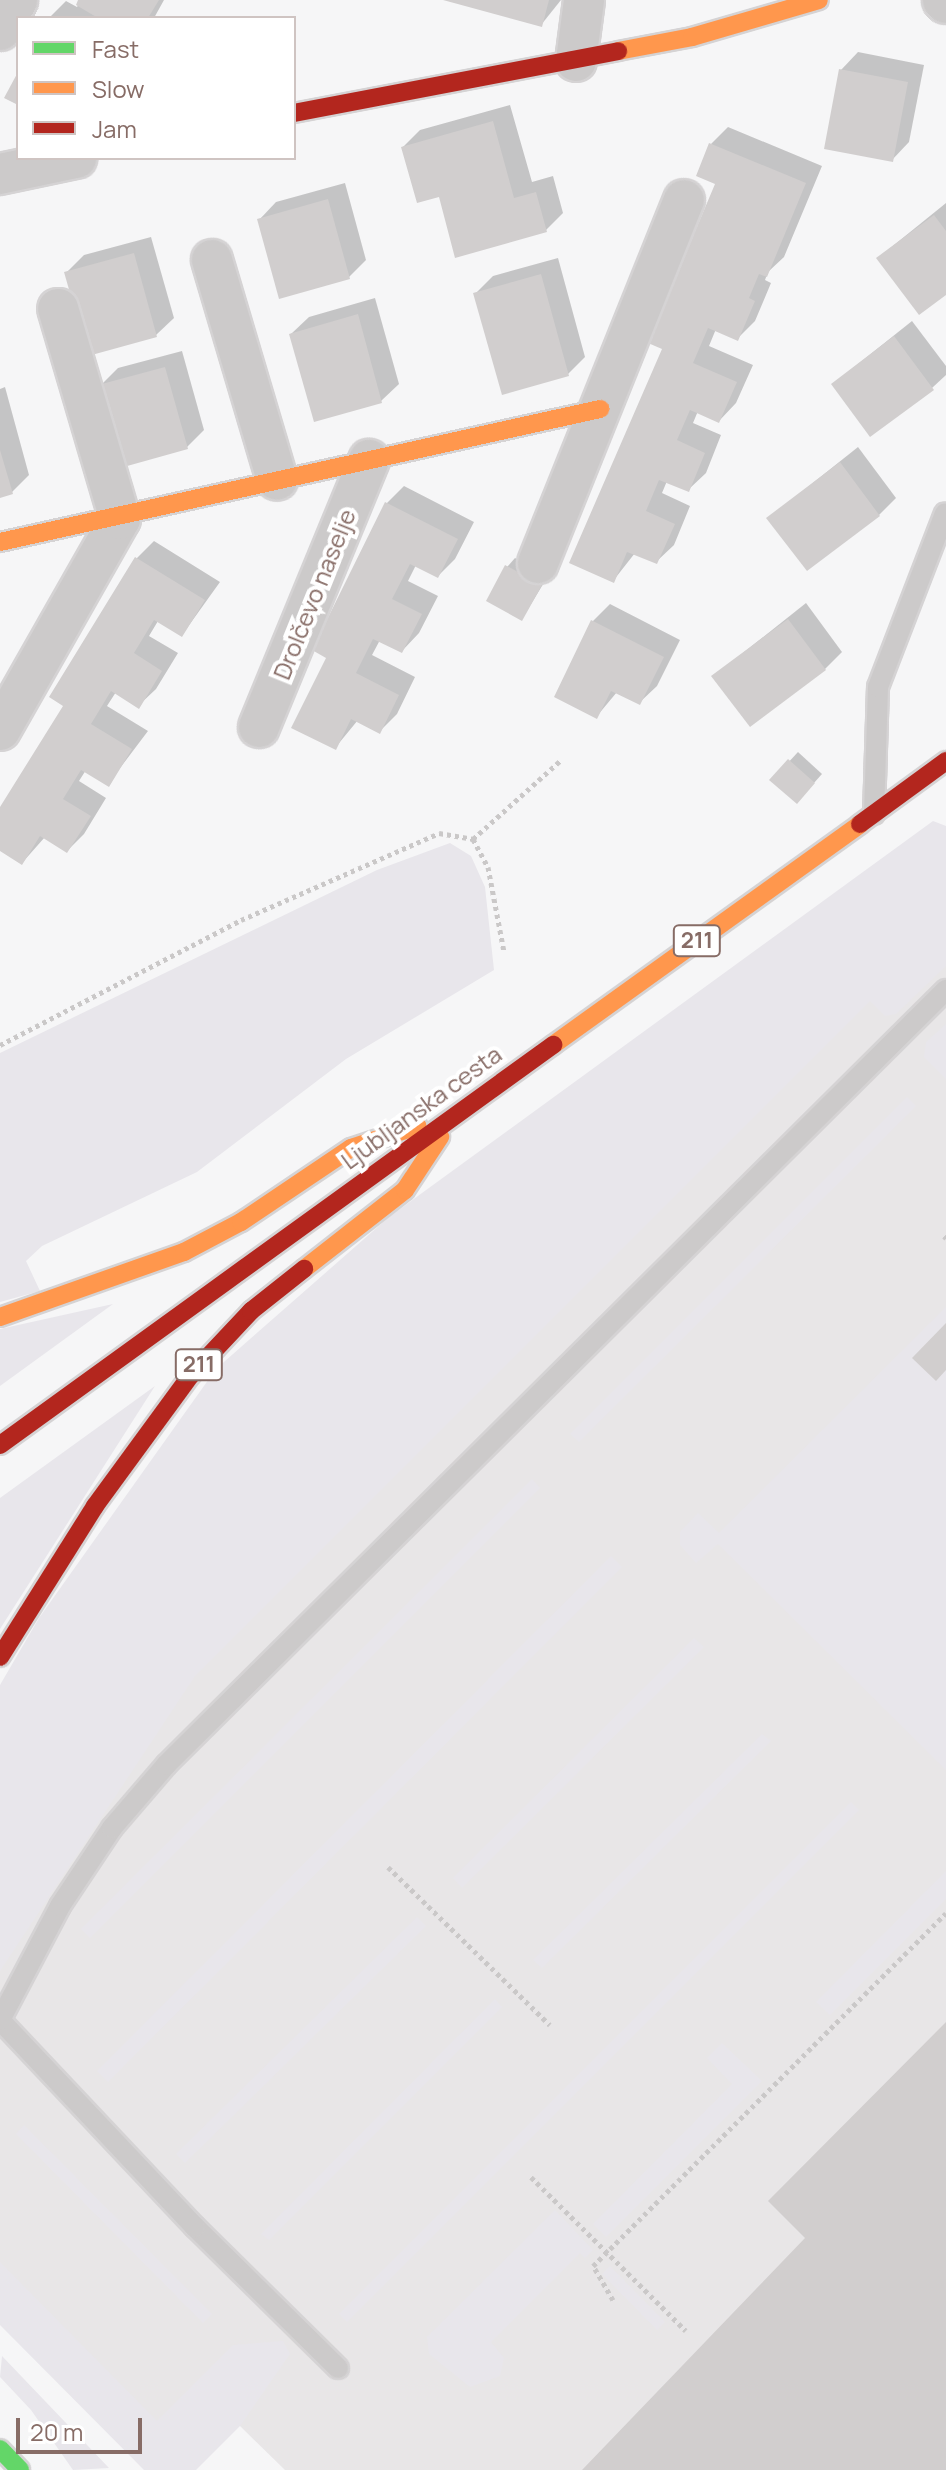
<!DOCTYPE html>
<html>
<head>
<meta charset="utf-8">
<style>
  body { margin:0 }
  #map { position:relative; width:946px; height:2470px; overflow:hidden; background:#f6f6f7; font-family:Manrope,sans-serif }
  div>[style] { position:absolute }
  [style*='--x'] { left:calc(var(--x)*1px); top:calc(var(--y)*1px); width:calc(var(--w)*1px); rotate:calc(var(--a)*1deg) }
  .built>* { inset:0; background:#e8e6e7 }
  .green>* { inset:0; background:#e8e6eb }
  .shadow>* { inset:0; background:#0003 }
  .building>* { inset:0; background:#d1cece }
  .path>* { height:5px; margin-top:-2.5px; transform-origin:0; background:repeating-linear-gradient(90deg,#cac8c8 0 4px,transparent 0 8px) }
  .roads { filter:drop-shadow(2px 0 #d5d3d4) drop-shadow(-2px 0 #d5d3d4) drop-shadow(0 2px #d5d3d4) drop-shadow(0 -2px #d5d3d4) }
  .lane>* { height:20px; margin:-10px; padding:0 10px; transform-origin:10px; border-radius:10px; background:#cccaca }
  .street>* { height:40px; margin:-20px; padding:0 20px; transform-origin:20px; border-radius:20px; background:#cccaca }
  .fast>* { height:18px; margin:-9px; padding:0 9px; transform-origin:9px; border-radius:9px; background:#63d668 }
  .slow>* { height:18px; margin:-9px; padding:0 9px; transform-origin:9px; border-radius:9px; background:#ff974d }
  .jam>* { height:18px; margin:-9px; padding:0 9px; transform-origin:9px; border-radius:9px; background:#b3261e }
  span { translate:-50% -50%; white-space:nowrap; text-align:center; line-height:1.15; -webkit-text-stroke:8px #fff; paint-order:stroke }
  .shield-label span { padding:2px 6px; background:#fff; border:2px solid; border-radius:6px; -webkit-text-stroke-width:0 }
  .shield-label { font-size:22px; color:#876c66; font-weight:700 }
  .street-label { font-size:24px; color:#876c66 }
  .legend { position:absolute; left:16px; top:16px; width:280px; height:144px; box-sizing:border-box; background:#fff; border:2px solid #cfc4c2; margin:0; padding:10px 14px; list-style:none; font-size:24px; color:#876c66 }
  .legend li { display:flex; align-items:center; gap:16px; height:40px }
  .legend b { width:40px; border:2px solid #cfc4c2 }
  .scale { position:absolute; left:16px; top:2418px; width:126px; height:36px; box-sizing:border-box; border:4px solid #876c66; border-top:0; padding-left:10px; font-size:24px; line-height:28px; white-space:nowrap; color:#876c66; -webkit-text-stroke:6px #fff; paint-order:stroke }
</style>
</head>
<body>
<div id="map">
  <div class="built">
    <div style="clip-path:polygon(946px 849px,946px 2470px,285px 2470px,240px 2426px,225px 2425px,178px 2470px,0 2288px,0 1769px)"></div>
  </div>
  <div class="green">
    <div style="clip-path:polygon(933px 821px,946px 826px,946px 966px,896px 1014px,885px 1016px,870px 1001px,195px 1676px,0 1971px,0 1685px,39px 1618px,216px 1369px,389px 1217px)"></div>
    <div style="clip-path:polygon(450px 843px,471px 856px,485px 887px,494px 970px,346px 1059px,197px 1172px,42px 1246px,26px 1261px,40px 1291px,0 1302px,0 1053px,377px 870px)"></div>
    <div style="clip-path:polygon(946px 1024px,946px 1079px,924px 1057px,926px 1042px)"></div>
    <div style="clip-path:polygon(907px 1097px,916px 1106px,579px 1442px,570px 1434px)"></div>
    <div style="clip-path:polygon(113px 1304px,0 1386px,0 1329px)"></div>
    <div style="clip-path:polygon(946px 1307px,946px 1770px,718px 1544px,696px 1563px,680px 1545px,680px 1532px,698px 1513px,719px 1533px)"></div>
    <div style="clip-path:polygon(155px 1386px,0 1629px,0 1498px)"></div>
    <div style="clip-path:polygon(532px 1479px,540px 1488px,90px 1938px,81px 1929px)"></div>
    <div style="clip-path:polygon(611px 1556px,622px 1567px,108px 2082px,97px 2071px)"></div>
    <div style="clip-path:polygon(694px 1638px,704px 1647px,462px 1888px,453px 1878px)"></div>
    <div style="clip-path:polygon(762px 1734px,771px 1741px,542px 1968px,533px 1960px)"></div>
    <div style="clip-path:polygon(851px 1802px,859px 1810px,347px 2322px,339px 2314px)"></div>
    <div style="clip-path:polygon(946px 1871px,946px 1899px,830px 2015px,816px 2002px)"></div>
    <div style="clip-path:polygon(417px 1917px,426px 1926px,185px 2163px,176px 2154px)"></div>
    <div style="clip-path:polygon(495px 1999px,502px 2007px,269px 2240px,261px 2234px)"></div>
    <div style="clip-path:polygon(722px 2043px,762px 2081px,606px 2237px,593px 2224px,732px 2084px,707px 2058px)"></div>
    <div style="clip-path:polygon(24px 2125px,212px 2314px,203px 2323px,16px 2134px)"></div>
    <div style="clip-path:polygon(555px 2210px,593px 2250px,585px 2258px,580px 2253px,491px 2342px,504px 2358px,500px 2376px,470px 2387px,429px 2354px,427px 2337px)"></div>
    <div style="clip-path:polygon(0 2262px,157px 2421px,233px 2345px,283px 2341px,290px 2354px,240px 2426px,196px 2470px,144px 2470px,0 2325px)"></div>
    <div style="clip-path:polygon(610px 2266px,665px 2322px,657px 2330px,602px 2274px)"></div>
    <div style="clip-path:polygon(2px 2356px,109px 2468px,73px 2470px,31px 2410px,0 2377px)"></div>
  </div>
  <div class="shadow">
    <div style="clip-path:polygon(81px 0,164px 0,154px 18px,49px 18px,66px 1px,77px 7px)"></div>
    <div style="clip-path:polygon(448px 0,561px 0,541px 25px)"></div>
    <div style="clip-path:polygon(858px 52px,924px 65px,909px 142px,892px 160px,841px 70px)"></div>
    <div style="clip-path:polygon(510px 105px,532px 182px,553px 176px,563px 213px,546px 230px,440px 194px,403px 147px,420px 130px)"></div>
    <div style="clip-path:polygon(728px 127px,822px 166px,784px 257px,768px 272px,765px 280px,771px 283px,755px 321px,737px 339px,716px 329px,709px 346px,753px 365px,736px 403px,719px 421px,698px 411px,693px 423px,721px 435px,706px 473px,688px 490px,667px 481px,662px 493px,690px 506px,674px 545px,656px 562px,635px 553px,613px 581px,665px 348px,718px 183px,711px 144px)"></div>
    <div style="clip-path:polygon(345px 183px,366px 260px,349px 277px,259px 220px,276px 202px)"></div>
    <div style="clip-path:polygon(946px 203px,946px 293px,878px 258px)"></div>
    <div style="clip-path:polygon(151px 237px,174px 318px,156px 335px,66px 273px,84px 255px)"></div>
    <div style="clip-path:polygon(558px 258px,585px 357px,568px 374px,476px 293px,493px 276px)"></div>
    <div style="clip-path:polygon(375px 298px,399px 384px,381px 401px,291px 334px,309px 317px)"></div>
    <div style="clip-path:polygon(912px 321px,946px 366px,946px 375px,932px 388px,833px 384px)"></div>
    <div style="clip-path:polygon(182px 351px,204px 430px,187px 447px,100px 386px,118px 368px)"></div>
    <div style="clip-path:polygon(5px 387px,29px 475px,12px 492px,0 496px,0 389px)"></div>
    <div style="clip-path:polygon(858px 447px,896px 498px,879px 515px,769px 518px)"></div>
    <div style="clip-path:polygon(404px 486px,474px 522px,455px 559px,438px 576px,416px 565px,408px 581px,438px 596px,419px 633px,402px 651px,380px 640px,372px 655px,415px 677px,397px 714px,379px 732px,358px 720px,335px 748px,329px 657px,386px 504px)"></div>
    <div style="clip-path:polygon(154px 541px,220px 582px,182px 635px,158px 621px,149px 636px,178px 653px,156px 689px,138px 706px,116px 692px,107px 706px,148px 731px,108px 784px,86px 770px,79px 781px,106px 798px,84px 834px,67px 851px,45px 837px,22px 863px,0 849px,0 810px,65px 705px,137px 558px)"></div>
    <div style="clip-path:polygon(515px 558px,548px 576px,522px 619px,507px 567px)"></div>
    <div style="clip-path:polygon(806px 603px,842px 652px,825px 669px,714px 676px)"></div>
    <div style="clip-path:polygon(610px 604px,680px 640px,657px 686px,639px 703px,617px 692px,597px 716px,592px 622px)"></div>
    <div style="clip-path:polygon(798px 752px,822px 774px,805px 793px,772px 780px)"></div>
  </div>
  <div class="building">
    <div style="clip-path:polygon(78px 0,159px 0,148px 18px,98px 18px,76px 5px)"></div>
    <div style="clip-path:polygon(443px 0,549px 0,542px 27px)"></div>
    <div style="clip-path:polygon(839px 69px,908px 82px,893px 162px,824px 149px)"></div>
    <div style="clip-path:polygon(18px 72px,18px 105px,4px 98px)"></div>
    <div style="clip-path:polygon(493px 121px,514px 198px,536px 192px,547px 232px,455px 258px,439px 197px,417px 203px,401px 147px)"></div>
    <div style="clip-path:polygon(709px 143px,806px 183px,767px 277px,759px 274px,749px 298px,755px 301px,738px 341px,708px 328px,693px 363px,737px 382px,719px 423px,690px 410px,677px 440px,705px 453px,689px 492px,659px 480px,646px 511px,675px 524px,657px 564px,627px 552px,614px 583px,569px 563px,662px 349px,648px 343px,715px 184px,696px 176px)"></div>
    <div style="clip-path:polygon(328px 199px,350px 279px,279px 299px,257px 219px)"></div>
    <div style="clip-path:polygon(934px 215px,946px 231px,946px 295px,919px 315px,876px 258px)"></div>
    <div style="clip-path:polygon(134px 253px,157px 337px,88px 356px,64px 272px)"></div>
    <div style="clip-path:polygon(541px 274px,569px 376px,502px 395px,473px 293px)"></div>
    <div style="clip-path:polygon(358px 314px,382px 403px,314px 422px,289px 334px)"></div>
    <div style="clip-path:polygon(894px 336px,934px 390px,870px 437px,831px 384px)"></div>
    <div style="clip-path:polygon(165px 367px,188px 449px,120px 468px,98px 385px)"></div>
    <div style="clip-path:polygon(0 450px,13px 494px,0 498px)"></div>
    <div style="clip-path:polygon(840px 462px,880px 516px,807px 571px,766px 518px)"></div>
    <div style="clip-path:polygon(385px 502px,458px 539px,438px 578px,410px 564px,392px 599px,422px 614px,402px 653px,373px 639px,356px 673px,399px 695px,380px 734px,351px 719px,336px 750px,291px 728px,326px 658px,312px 650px)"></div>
    <div style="clip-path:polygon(135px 557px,205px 600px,182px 637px,154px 620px,134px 653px,162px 671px,139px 709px,111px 691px,91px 724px,132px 749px,109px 787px,81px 770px,63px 799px,91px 816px,67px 853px,40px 836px,22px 865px,0 851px,0 807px,63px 706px,49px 697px)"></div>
    <div style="clip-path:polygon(505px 565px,542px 585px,522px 621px,486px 601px)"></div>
    <div style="clip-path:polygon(788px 619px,826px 670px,750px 727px,711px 676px)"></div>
    <div style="clip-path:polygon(591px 620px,664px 657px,640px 705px,611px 691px,597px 719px,554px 697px)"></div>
    <div style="clip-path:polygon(788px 759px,815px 783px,797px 804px,769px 780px)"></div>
    <div style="clip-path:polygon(946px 1323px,946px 1370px,936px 1381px,912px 1358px)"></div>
    <div style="clip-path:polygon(946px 2022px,946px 2470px,582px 2470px,805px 2238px,768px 2201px)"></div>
  </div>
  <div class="path">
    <div style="--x:473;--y:839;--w:118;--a:-41.9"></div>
    <div style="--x:0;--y:1045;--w:271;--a:-27.4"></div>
    <div style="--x:241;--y:920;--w:216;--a:-23.7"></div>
    <div style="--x:439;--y:833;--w:35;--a:10"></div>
    <div style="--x:473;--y:839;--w:32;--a:62"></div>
    <div style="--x:488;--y:867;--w:86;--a:79.3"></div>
    <div style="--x:944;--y:1236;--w:3;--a:45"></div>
    <div style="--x:388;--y:1867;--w:226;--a:44.3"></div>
    <div style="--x:531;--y:2177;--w:218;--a:44.8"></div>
    <div style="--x:613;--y:2300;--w:39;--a:-120"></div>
    <div style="--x:593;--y:2266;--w:499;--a:-45"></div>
  </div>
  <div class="roads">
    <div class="lane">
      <div style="--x:874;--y:814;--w:127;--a:-88.2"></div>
      <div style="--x:878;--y:687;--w:186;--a:-68.9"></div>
      <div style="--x:338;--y:2368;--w:201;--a:-135.4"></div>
      <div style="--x:195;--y:2227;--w:284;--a:-133.3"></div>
      <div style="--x:0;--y:2020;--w:129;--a:-62.2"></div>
      <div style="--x:60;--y:1906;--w:94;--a:-56.3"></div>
      <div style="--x:112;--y:1828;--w:83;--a:-49.4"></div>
      <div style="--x:166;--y:1765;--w:1100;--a:-44.82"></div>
    </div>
    <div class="street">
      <div style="--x:943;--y:0;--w:4;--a:45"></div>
      <div style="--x:0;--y:30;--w:34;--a:-60"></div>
      <div style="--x:576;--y:61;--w:62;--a:-82.5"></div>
      <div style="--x:0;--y:174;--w:78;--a:-11.9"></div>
      <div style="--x:212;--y:260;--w:229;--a:73.5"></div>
      <div style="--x:538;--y:563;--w:391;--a:-68.1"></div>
      <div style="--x:259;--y:727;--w:289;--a:-67.6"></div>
      <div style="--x:0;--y:730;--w:243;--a:-60.4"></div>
      <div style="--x:120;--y:519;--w:219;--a:-106.4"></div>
    </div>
    <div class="fast">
      <div style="--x:0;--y:2449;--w:29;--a:46"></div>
    </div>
    <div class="slow">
      <div style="--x:618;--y:51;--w:75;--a:-10.7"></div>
      <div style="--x:692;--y:37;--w:132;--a:-16.2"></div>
      <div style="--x:0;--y:542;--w:615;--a:-12.5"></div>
      <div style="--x:553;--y:1045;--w:378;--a:-35.7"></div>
      <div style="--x:304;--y:1269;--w:128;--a:-38"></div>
      <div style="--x:405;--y:1190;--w:64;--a:-56.6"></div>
      <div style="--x:0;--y:1317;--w:195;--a:-19.5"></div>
      <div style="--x:184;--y:1252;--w:64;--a:-27.8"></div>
      <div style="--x:241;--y:1222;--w:133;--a:-33.9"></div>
      <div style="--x:351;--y:1148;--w:70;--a:-18.4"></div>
    </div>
    <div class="jam">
      <div style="--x:294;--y:113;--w:330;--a:-10.8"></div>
      <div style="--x:860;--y:824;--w:107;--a:-36.2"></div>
      <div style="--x:0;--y:1445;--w:683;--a:-35.88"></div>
      <div style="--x:0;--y:1657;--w:178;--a:-57.8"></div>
      <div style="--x:95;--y:1506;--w:162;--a:-53.8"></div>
      <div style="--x:191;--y:1375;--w:88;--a:-46.8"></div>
      <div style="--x:251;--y:1311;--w:68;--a:-38.4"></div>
    </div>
  </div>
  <div class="shield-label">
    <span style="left:697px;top:941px">211</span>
    <span style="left:199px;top:1365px">211</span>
  </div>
  <div class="street-label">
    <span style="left:314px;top:594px;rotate:-68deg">Drolčevo naselje</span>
    <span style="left:421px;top:1107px;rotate:-36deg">Ljubljanska cesta</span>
  </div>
  <ul class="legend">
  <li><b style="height:10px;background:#63d668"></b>Fast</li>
  <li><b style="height:10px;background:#ff974d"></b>Slow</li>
  <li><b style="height:10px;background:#b3261e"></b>Jam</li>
  </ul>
  <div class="scale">20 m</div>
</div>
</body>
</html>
